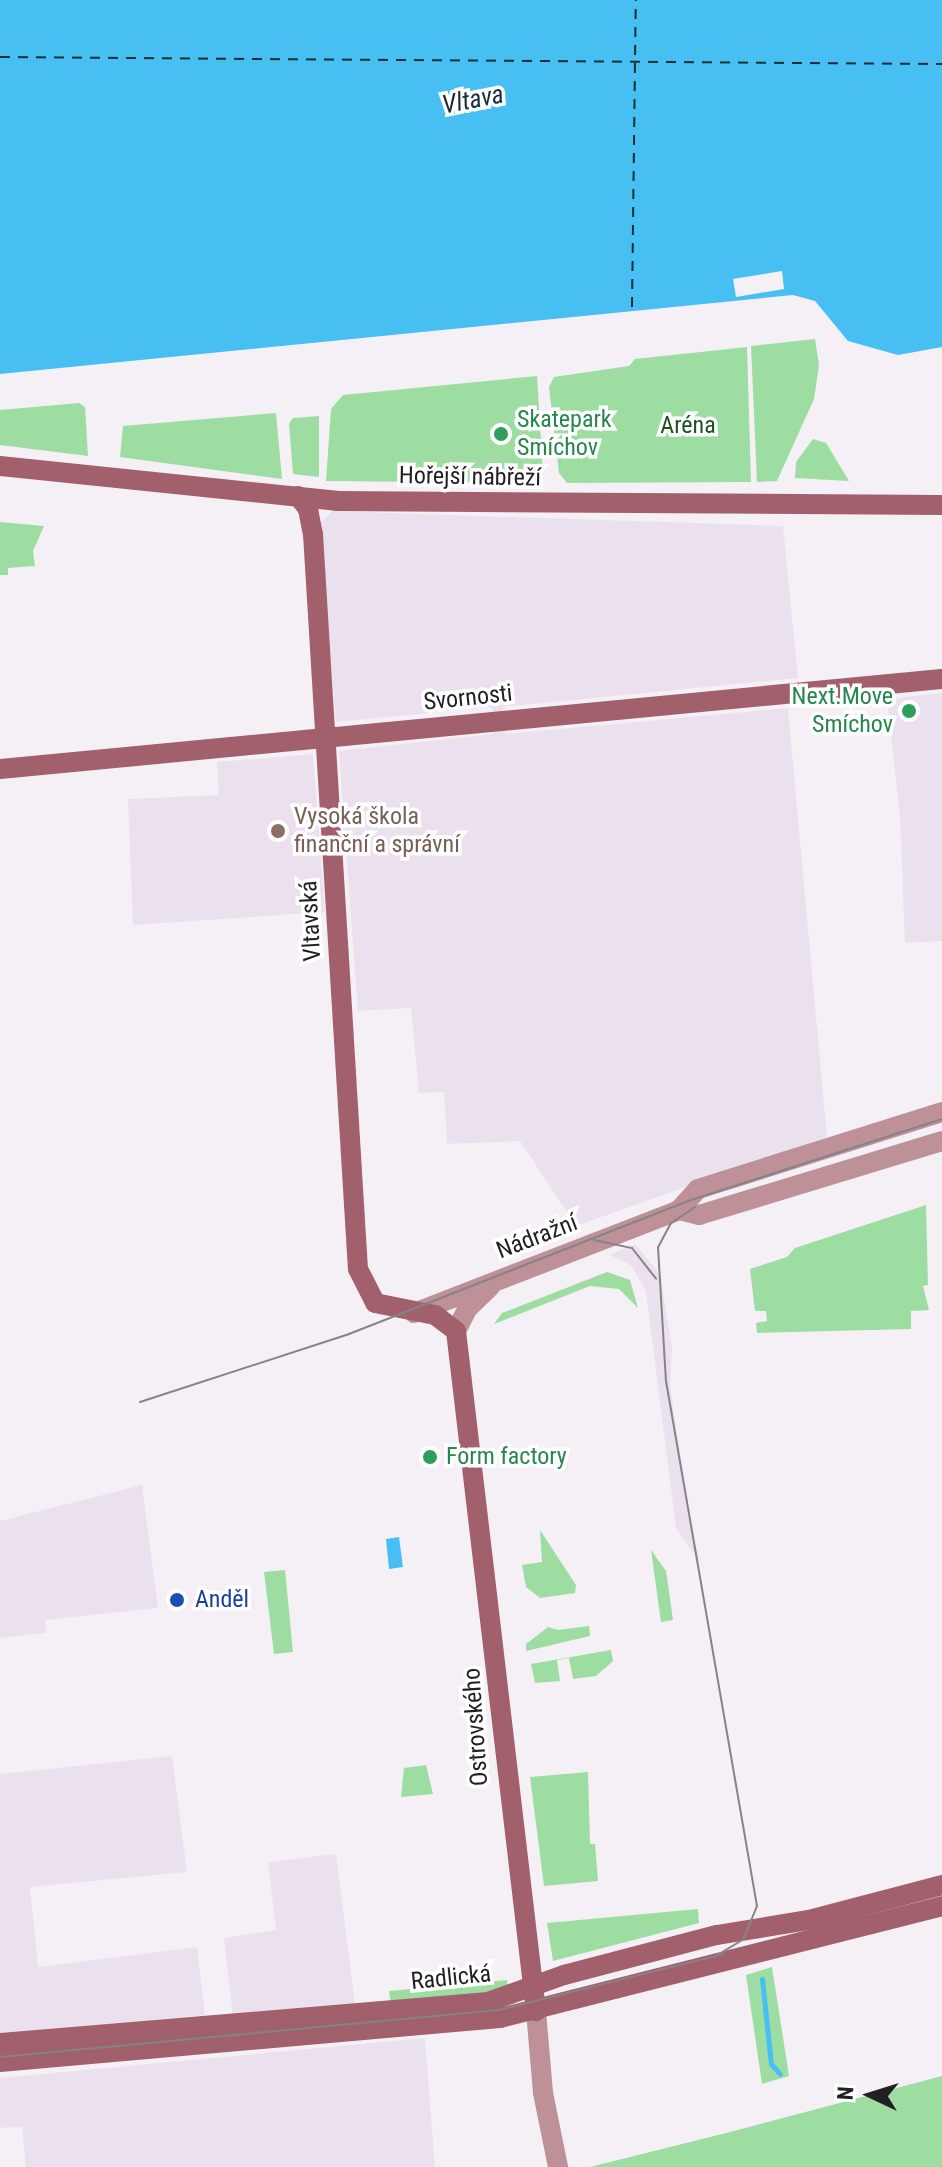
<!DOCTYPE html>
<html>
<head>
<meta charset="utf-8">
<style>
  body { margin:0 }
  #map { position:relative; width:942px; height:2167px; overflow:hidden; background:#f5f0f6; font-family:"Roboto Condensed",sans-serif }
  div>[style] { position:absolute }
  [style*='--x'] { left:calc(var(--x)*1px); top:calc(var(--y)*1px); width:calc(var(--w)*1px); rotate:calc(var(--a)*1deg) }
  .built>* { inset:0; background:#ebe1ee }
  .green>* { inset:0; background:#9ddda1 }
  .water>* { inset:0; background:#48bff2 }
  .pier>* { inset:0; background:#f5f0f6 }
  .stream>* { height:5px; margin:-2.5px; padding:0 2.5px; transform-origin:2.5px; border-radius:2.5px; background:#48bff2 }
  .ferry>* { height:2px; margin-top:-1px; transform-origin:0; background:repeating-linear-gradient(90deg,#182d36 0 10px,transparent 0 18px) }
  .tertiary>* { height:20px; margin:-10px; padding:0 10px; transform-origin:10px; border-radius:10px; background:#be9098 }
  .secondary>* { height:20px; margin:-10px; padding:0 10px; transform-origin:10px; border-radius:10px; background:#a2606d }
  .tram>* { height:2px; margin:-1px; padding:0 1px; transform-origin:1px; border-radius:1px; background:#868387 }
  .dots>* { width:22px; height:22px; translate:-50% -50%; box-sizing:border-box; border:4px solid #fff; border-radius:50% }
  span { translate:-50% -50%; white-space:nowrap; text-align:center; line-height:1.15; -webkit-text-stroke:7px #fff; paint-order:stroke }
  .leisure-label { font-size:24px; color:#27864d }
  .left { translate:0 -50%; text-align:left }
  .right { translate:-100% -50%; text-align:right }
  .park-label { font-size:24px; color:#1d5223 }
  .street-label { font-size:24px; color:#211f21 }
  .education-label { font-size:24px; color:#785e54 }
  .transit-label { font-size:24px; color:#164399 }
  .water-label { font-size:26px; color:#182d36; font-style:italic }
  .north { position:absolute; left:830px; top:2055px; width:80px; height:80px; -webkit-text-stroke:6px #fff; paint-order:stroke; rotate:274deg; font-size:22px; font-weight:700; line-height:32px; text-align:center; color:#211f21 }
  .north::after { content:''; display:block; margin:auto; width:28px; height:36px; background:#211f21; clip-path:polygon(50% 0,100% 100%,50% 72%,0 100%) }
</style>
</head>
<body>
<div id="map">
  <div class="built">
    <div style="clip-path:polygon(332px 511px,783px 526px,798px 678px,503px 707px,505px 734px,788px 708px,827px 1137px,576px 1226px,520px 1141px,447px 1144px,444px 1092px,419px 1093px,411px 1008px,358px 1011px,339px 751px,493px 734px,492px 707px,336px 722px,320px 523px)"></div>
    <div style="clip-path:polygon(942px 693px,942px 941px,905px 943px,900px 817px,887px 699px)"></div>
    <div style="clip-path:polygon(313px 754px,325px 912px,133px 925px,128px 799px,219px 795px,217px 762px)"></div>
    <div style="clip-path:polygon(635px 1244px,660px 1274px,672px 1347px,670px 1386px,692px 1531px,701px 1563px,676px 1528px,646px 1292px,632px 1266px,610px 1255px)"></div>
    <div style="clip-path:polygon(142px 1485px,158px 1608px,45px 1620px,46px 1633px,0 1638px,0 1521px)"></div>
    <div style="clip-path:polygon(172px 1756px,187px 1872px,30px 1887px,38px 1967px,197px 1947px,205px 2015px,0 2033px,0 1774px)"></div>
    <div style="clip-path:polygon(336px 1854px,355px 2004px,233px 2018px,224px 1938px,276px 1930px,268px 1862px)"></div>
    <div style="clip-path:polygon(425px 2038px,435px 2167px,26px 2167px,22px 2127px,0 2128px,0 2078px)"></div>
  </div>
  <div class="green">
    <div style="clip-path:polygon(815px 339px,819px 365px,814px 399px,777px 481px,757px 482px,751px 346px)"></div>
    <div style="clip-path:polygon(747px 347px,751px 482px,567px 483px,559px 473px,549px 387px,554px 377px,629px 366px,635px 359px)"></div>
    <div style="clip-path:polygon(537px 376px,543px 473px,535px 483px,326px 481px,331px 409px,343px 395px)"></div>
    <div style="clip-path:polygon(79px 403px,85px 407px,88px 456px,0 445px,0 410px)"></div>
    <div style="clip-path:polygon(276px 413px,282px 479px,120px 457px,123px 426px)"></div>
    <div style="clip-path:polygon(319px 416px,319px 477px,293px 474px,289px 424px,293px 418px)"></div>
    <div style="clip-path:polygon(813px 439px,826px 443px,849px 481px,795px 478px,796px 462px)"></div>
    <div style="clip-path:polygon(0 522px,44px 526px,33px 551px,35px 566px,8px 568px,8px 575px,0 575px)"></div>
    <div style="clip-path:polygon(926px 1205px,928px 1285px,923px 1286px,929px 1310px,911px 1311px,911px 1329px,757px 1333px,756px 1323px,767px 1321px,766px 1311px,755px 1311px,750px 1269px,787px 1257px,795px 1248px)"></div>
    <div style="clip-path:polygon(607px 1272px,630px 1280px,638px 1308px,619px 1289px,590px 1286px,494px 1324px,502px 1313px)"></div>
    <div style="clip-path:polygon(540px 1530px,576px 1585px,575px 1593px,540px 1598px,526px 1587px,522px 1565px,542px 1562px)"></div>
    <div style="clip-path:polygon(651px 1550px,666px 1571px,673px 1620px,661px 1622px)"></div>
    <div style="clip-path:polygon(285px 1570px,293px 1652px,274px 1654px,264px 1572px)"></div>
    <div style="clip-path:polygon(548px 1627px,558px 1630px,589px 1626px,590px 1636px,526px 1651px,526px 1644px)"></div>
    <div style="clip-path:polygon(611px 1650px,613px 1661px,596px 1676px,573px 1679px,569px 1658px,557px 1660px,560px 1681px,535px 1683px,531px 1664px)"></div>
    <div style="clip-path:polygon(426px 1765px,433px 1794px,401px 1797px,404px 1768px)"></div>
    <div style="clip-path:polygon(588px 1772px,590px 1844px,595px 1844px,598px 1881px,544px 1886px,530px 1777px)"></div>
    <div style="clip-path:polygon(698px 1909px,699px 1923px,553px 1961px,547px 1923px)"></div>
    <div style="clip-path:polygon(772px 1967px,789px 2076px,762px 2084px,746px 1975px)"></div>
    <div style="clip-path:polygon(507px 1980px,509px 1995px,391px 2005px,389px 1991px)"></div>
    <div style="clip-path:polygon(942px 2076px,942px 2167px,590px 2167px,734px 2131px)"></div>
  </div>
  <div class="water">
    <div style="clip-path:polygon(0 0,942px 0,942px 347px,898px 355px,848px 341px,815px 301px,793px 295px,0 374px)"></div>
    <div style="clip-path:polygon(399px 1537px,403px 1567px,389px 1569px,386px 1539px)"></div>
  </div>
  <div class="pier">
    <div style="clip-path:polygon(782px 271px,784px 289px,736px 297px,733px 279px)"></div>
  </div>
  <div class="stream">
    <div style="--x:762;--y:1979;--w:85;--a:84"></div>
    <div style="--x:771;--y:2064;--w:13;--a:48"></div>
  </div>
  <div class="ferry">
    <div style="--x:0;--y:57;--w:942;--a:0.43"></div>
    <div style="--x:632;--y:307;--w:307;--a:-89.3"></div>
  </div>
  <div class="tertiary">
    <div style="--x:679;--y:1210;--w:21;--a:14"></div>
    <div style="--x:699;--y:1215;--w:254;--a:-16.9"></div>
    <div style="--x:414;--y:1313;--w:284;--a:-21.2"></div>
    <div style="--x:679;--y:1210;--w:28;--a:-48"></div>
    <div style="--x:698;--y:1189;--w:256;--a:-17.5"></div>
    <div style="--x:456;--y:1331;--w:25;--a:-63"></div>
    <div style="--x:467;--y:1309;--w:32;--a:-44"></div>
    <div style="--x:536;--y:2011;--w:82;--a:85.1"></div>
    <div style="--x:543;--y:2093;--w:76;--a:78.5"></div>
  </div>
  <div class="secondary">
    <div style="--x:0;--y:466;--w:338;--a:5.9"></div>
    <div style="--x:336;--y:501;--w:606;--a:0.38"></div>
    <div style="--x:298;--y:496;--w:16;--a:52"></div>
    <div style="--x:308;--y:509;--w:25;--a:79"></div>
    <div style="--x:313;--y:534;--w:736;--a:86.5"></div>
    <div style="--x:358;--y:1269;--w:38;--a:63"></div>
    <div style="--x:375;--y:1303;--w:61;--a:11.3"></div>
    <div style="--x:435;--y:1315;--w:26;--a:37"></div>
    <div style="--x:456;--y:1331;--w:685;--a:83.29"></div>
    <div style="--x:0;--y:769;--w:946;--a:-5.46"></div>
    <div style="--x:0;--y:2043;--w:490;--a:-4.8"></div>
    <div style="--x:488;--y:2002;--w:81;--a:-19.6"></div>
    <div style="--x:564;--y:1975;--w:158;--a:-14.7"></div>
    <div style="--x:717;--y:1935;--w:93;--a:-9.3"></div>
    <div style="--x:809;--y:1920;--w:138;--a:-14.7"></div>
    <div style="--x:0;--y:2062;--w:502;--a:-5.03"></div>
    <div style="--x:500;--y:2018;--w:456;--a:-14.2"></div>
  </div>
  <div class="tram">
    <div style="--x:695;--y:1207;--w:29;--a:146"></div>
    <div style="--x:671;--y:1223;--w:27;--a:118"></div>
    <div style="--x:658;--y:1247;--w:134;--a:86.6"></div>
    <div style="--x:666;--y:1381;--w:533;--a:80.17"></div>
    <div style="--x:757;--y:1906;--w:35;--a:112"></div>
    <div style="--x:744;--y:1939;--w:35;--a:149"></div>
    <div style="--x:594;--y:1240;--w:39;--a:12"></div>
    <div style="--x:632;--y:1248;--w:39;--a:52"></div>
    <div style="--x:140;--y:1402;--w:220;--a:-18"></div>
    <div style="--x:349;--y:1334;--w:364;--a:-21.4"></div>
    <div style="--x:688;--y:1201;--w:267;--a:-17.9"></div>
    <div style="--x:0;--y:2057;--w:501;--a:-5.38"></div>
    <div style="--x:499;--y:2010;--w:231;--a:-14"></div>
  </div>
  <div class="dots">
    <div style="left:501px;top:434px;background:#2e9e5b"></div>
    <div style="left:909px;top:711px;background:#2e9e5b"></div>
    <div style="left:278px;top:831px;background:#8d6e63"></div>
    <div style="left:430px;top:1457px;background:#2e9e5b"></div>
    <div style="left:177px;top:1600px;background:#1a4fb4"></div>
  </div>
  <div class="leisure-label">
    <span class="left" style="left:517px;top:434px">Skatepark<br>Smíchov</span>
    <span class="right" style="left:893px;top:711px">Next.Move<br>Smíchov</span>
    <span class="left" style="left:446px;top:1457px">Form factory</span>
  </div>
  <div class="park-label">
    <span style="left:688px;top:426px">Aréna</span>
  </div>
  <div class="street-label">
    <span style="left:470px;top:477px;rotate:1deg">Hořejší nábřeží</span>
    <span style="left:468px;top:698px;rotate:-6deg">Svornosti</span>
    <span style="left:311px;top:921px;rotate:-93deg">Vltavská</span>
    <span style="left:537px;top:1237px;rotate:-21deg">Nádražní</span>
    <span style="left:476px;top:1727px;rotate:-94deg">Ostrovského</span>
    <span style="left:451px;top:1978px;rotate:-6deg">Radlická</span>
  </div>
  <div class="education-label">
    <span class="left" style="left:294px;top:831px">Vysoká škola<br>finanční a správní</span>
  </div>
  <div class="transit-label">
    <span class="left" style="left:195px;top:1600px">Anděl</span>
  </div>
  <div class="water-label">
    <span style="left:473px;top:100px;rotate:-11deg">Vltava</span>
  </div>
  <div class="north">N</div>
</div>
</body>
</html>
